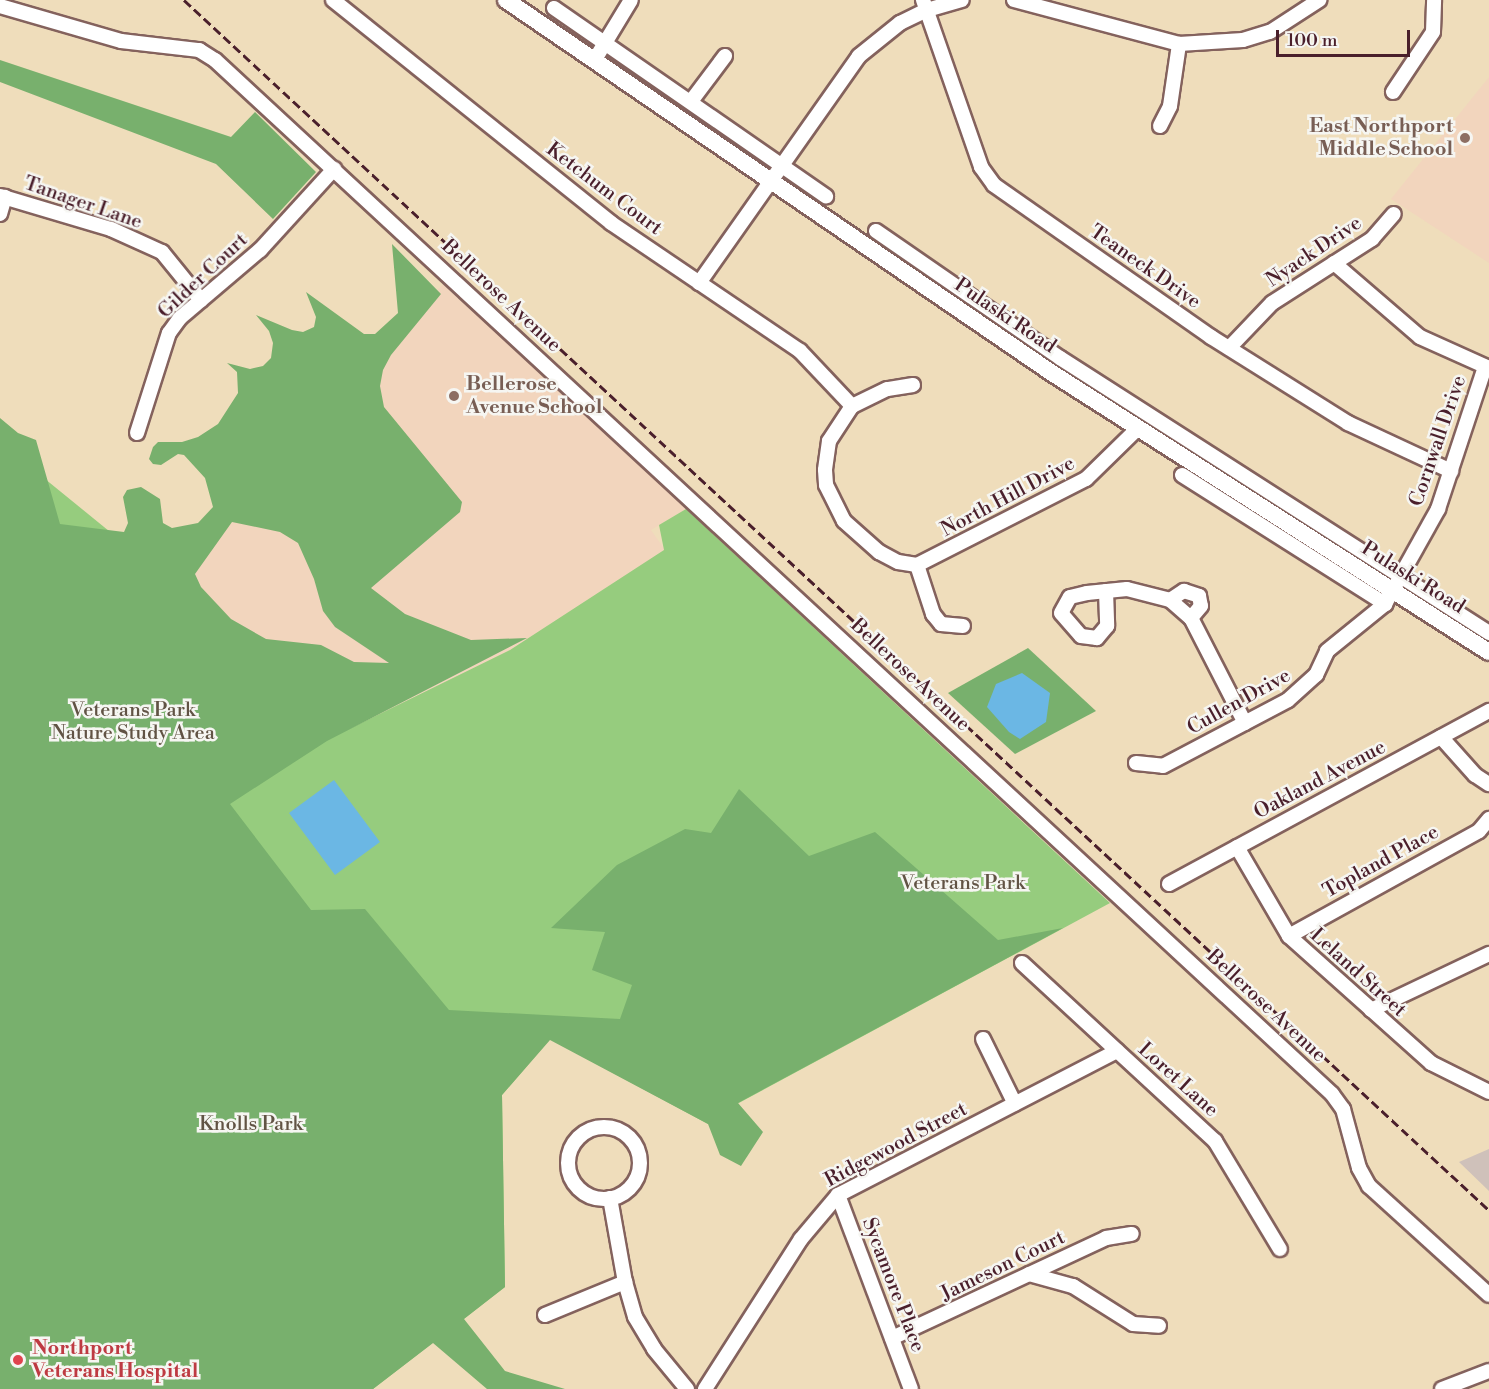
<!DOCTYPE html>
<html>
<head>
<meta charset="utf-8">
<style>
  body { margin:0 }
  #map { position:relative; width:1489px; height:1389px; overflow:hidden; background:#efddbb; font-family:"Libre Bodoni",serif }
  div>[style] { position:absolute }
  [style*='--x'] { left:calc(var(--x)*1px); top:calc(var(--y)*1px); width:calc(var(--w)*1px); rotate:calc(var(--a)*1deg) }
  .built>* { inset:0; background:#f2d5bd }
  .industrial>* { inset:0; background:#cfc1ba }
  .green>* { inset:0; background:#96cc7e }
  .forest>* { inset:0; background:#78b06d }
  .water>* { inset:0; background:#6bb7e4 }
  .roads { filter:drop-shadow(2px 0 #84625d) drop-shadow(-2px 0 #84625d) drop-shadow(0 2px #84625d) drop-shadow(0 -2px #84625d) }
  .minor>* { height:14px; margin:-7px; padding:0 7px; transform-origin:7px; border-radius:7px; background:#fff }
  .minor>.ring { margin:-7px; padding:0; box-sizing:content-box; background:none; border:14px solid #fff; border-radius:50% }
  .major>* { height:16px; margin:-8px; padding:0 8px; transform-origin:8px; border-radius:8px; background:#fff }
  .rail>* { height:3px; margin-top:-1.5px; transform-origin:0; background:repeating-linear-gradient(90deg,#4a1f2b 0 9px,transparent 0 13.5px) }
  .dots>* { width:16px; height:16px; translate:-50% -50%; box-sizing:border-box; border:3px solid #f6f6f2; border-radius:50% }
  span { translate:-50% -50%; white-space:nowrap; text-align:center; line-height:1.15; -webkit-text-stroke:5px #f6f6f2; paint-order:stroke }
  .education-label { font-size:20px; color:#785e54; font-weight:700 }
  .right { translate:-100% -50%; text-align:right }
  .left { translate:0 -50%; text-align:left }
  .street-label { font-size:20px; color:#4a1f2b }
  .park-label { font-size:20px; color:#615344 }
  .health-label { font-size:20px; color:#be3a42; font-weight:700 }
  .scale { position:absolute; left:1276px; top:30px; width:134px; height:27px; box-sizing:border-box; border:3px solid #4a1f2b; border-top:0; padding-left:8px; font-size:18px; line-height:21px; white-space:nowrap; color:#4a1f2b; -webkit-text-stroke:4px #f6f6f2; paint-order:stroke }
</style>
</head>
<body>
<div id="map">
  <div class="built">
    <div style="clip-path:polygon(1489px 77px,1489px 263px,1391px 199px)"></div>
    <div style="clip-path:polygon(443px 284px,686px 509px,651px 530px,665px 550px,510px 650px,351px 728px,176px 586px)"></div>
  </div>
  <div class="industrial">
    <div style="clip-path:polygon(1489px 1149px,1489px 1191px,1459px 1162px)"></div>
  </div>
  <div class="green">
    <div style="clip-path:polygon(7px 448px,351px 728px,510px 650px,664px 550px,659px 525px,686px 509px,1110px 903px,737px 1104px,708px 1124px,550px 1039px,502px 1095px,505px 1287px,373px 1389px,0 457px)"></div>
  </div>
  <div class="forest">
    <div style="clip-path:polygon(0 60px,231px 137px,255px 112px,316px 172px,273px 219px,216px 164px,0 82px)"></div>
    <div style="clip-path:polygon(evenodd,392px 244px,441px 294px,391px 355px,383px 370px,380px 386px,384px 407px,462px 502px,460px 512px,371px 588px,405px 614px,471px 640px,527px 638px,327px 741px,230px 804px,311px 910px,365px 909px,449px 1010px,620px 1019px,632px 985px,592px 970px,605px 932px,551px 928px,617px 865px,685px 829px,711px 833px,739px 789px,809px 856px,875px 832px,998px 940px,1063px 928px,738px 1103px,763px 1132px,741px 1166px,720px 1155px,708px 1124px,550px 1040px,502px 1095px,505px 1287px,464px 1319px,505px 1371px,565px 1389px,487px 1389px,433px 1343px,373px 1389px,0 1389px,0 418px,18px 433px,36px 440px,60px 524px,124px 532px,128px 523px,123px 497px,127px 490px,141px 487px,160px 499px,163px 523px,172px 528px,198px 523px,213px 507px,205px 478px,184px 455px,178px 454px,161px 465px,153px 464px,149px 459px,153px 447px,158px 442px,182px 442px,198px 437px,218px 424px,238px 393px,237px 372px,227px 363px,250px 369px,263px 366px,271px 358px,273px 343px,269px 331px,256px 315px,292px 330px,303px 332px,314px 327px,316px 317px,306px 292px,364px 334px,375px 334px,398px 313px,392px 244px,232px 522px,280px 532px,298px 543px,314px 579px,323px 611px,335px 627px,389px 663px,354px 662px,321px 645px,266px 639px,231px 619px,201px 587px,195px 574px,232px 522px)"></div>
    <div style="clip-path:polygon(1028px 648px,1096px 711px,1015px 754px,948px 693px)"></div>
  </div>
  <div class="water">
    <div style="clip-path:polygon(1022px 673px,1050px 693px,1046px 722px,1020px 739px,1009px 732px,987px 707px,996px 684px)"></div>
    <div style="clip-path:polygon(334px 780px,380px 842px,335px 875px,289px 813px)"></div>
  </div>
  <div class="roads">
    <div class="minor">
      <div style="--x:333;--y:0;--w:356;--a:38.7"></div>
      <div style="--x:611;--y:223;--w:228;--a:34.1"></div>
      <div style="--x:800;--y:351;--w:76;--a:46.6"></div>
      <div style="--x:923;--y:0;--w:177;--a:70.8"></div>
      <div style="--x:981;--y:167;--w:22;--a:54"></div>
      <div style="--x:994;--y:185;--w:265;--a:35"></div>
      <div style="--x:1211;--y:337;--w:162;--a:32.1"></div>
      <div style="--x:1348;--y:423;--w:114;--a:25"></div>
      <div style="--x:1014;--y:0;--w:171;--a:14.9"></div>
      <div style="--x:1179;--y:44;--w:64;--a:-3.6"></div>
      <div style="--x:1243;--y:40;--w:28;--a:-17"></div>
      <div style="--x:1270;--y:32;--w:59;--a:-33.1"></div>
      <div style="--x:0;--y:6;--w:126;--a:16.1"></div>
      <div style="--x:121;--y:41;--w:79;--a:6.6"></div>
      <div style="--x:199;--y:50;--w:19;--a:32"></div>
      <div style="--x:215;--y:60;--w:1522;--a:42.79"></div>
      <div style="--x:1332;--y:1094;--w:19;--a:54"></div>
      <div style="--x:1343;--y:1109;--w:61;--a:74.8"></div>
      <div style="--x:1359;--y:1168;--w:21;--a:61"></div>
      <div style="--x:1369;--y:1186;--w:162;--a:42.2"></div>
      <div style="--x:554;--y:8;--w:331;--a:34.7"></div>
      <div style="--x:594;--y:61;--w:71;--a:-58.8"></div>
      <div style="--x:1393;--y:92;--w:72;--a:-56.3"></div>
      <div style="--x:1433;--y:32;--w:32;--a:-88"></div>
      <div style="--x:692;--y:100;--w:55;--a:-53.1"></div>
      <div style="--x:1160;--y:126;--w:22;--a:-63"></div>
      <div style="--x:1170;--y:106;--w:63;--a:-81.7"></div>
      <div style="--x:0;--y:196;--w:116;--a:16.6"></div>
      <div style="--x:111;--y:229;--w:56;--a:24.3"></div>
      <div style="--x:162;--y:252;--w:62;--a:50.9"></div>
      <div style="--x:0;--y:214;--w:18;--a:-74"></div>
      <div style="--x:876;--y:231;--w:224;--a:34.6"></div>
      <div style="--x:1060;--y:358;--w:510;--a:32.66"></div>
      <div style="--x:1334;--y:263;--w:113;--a:40.7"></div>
      <div style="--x:1420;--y:337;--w:76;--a:24.2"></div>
      <div style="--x:699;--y:283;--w:278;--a:-54.8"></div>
      <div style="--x:859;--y:56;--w:53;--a:-38.8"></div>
      <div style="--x:900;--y:23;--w:30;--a:-26"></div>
      <div style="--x:927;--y:10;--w:36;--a:-16"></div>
      <div style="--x:1229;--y:348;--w:62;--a:-46.3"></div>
      <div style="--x:1272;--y:303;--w:119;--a:-32.6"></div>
      <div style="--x:1372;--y:239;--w:33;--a:-49"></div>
      <div style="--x:913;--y:385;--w:26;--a:171"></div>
      <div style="--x:887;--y:389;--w:39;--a:154"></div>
      <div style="--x:852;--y:406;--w:42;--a:123.3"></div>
      <div style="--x:829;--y:441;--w:29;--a:98"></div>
      <div style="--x:825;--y:470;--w:15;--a:86"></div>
      <div style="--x:826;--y:485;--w:40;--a:63.4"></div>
      <div style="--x:844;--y:521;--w:47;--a:41.5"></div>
      <div style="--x:879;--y:552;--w:21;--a:28"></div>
      <div style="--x:898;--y:562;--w:19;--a:9"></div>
      <div style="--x:137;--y:433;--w:105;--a:-72.3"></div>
      <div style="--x:169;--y:333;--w:19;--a:-54"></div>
      <div style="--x:180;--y:318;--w:105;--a:-40.4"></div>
      <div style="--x:260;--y:250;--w:110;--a:-47.6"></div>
      <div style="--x:1182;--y:475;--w:241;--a:32.4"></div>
      <div style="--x:917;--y:565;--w:190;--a:-27"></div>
      <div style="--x:1086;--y:479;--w:73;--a:-44.4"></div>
      <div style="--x:917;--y:565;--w:52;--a:71.9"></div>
      <div style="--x:933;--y:614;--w:13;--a:51"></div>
      <div style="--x:941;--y:624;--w:22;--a:5"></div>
      <div style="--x:1106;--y:591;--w:35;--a:88"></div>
      <div style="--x:1107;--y:626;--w:16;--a:130"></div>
      <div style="--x:1097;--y:638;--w:16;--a:-173"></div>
      <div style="--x:1081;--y:636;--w:30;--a:-131"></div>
      <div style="--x:1061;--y:613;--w:18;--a:-61"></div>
      <div style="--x:1070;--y:597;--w:17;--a:-13"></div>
      <div style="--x:1087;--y:593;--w:40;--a:-5.7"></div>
      <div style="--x:1127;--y:589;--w:44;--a:14.3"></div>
      <div style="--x:1170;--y:600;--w:28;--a:41"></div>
      <div style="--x:1191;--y:618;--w:118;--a:62.8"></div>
      <div style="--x:1170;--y:600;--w:17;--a:-33"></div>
      <div style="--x:1184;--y:591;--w:16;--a:18"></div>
      <div style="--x:1199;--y:596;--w:10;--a:79"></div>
      <div style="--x:1201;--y:606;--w:16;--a:130"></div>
      <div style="--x:1441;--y:737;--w:51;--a:48.2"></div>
      <div style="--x:1475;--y:775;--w:17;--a:33"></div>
      <div style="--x:1136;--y:763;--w:27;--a:6"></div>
      <div style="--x:1163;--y:766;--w:141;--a:-27.8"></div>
      <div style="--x:1288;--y:700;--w:38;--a:-42"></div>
      <div style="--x:1316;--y:675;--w:26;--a:-65"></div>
      <div style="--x:1327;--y:651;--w:75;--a:-39"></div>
      <div style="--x:1385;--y:604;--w:109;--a:-60.8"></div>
      <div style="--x:1438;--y:509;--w:150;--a:-71.7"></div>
      <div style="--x:1237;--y:847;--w:103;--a:59.7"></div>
      <div style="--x:1289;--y:936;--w:191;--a:41.8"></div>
      <div style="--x:1431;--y:1063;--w:65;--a:26.6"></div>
      <div style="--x:1169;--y:884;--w:364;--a:-28.4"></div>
      <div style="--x:1289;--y:936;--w:217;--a:-28.9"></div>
      <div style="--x:1479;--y:831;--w:16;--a:-50"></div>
      <div style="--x:1022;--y:963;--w:263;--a:42.7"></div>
      <div style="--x:1215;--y:1141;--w:126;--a:59"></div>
      <div style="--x:1371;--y:1010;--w:131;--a:-25.4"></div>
      <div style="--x:983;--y:1039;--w:72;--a:63.8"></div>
      <div class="ring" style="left:568px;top:1127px;width:58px;height:58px"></div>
      <div style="--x:838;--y:1195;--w:207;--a:69.4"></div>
      <div style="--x:610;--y:1198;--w:85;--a:79.9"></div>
      <div style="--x:625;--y:1282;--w:36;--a:74"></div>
      <div style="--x:635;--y:1317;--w:37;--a:59"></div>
      <div style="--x:654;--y:1349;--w:52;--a:50.5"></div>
      <div style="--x:1029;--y:1274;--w:46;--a:15.3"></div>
      <div style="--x:1073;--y:1286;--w:71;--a:32.3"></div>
      <div style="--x:1133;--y:1324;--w:26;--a:4"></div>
      <div style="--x:545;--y:1315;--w:87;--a:-22.4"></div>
      <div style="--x:892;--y:1338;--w:236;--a:-25"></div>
      <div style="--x:1106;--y:1238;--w:26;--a:-9"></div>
      <div style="--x:705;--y:1389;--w:178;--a:-57.4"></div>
      <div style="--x:801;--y:1239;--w:57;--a:-49.9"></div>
      <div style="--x:838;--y:1195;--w:314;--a:-27.3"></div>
      <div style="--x:1442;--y:1389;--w:50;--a:-21"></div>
    </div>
    <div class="major">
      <div style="--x:506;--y:0;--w:661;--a:34.34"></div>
      <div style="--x:1052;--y:373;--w:518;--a:32.56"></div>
    </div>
  </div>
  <div class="rail">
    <div style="--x:184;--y:0;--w:1780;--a:42.84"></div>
  </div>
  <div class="dots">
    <div style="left:1465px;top:138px;background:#8d6e63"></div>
    <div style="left:454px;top:396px;background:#8d6e63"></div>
    <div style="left:18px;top:1360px;background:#e0444e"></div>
  </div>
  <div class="education-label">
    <span class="right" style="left:1453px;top:138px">East Northport<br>Middle School</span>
    <span class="left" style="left:466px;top:396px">Bellerose<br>Avenue School</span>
  </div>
  <div class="street-label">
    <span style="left:604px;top:189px;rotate:37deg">Ketchum Court</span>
    <span style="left:83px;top:203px;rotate:19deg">Tanager Lane</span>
    <span style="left:1314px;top:252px;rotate:-34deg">Nyack Drive</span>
    <span style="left:1145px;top:267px;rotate:35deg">Teaneck Drive</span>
    <span style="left:203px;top:276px;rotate:-43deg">Gilder Court</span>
    <span style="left:501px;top:296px;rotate:43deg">Bellerose Avenue</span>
    <span style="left:1005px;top:316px;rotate:34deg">Pulaski Road</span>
    <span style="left:1438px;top:441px;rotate:-71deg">Cornwall Drive</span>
    <span style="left:1008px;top:497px;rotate:-28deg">North Hill Drive</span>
    <span style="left:1413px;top:578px;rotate:32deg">Pulaski Road</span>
    <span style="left:910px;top:675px;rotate:43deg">Bellerose Avenue</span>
    <span style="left:1239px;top:702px;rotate:-29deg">Cullen Drive</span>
    <span style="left:1320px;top:780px;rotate:-28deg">Oakland Avenue</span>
    <span style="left:1381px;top:862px;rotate:-29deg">Topland Place</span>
    <span style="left:1358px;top:973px;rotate:42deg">Leland Street</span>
    <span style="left:1266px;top:1006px;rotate:43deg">Bellerose Avenue</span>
    <span style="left:1178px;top:1080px;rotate:42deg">Loret Lane</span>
    <span style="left:896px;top:1145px;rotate:-28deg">Ridgewood Street</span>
    <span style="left:1003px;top:1266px;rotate:-26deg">Jameson Court</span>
    <span style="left:893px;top:1285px;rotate:69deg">Sycamore Place</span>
  </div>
  <div class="park-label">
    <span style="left:133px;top:722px">Veterans Park<br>Nature Study Area</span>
    <span style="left:963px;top:883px">Veterans Park</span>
    <span style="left:251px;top:1124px">Knolls Park</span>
  </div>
  <div class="health-label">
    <span class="left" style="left:32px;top:1360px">Northport<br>Veterans Hospital</span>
  </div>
  <div class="scale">100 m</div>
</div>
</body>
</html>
